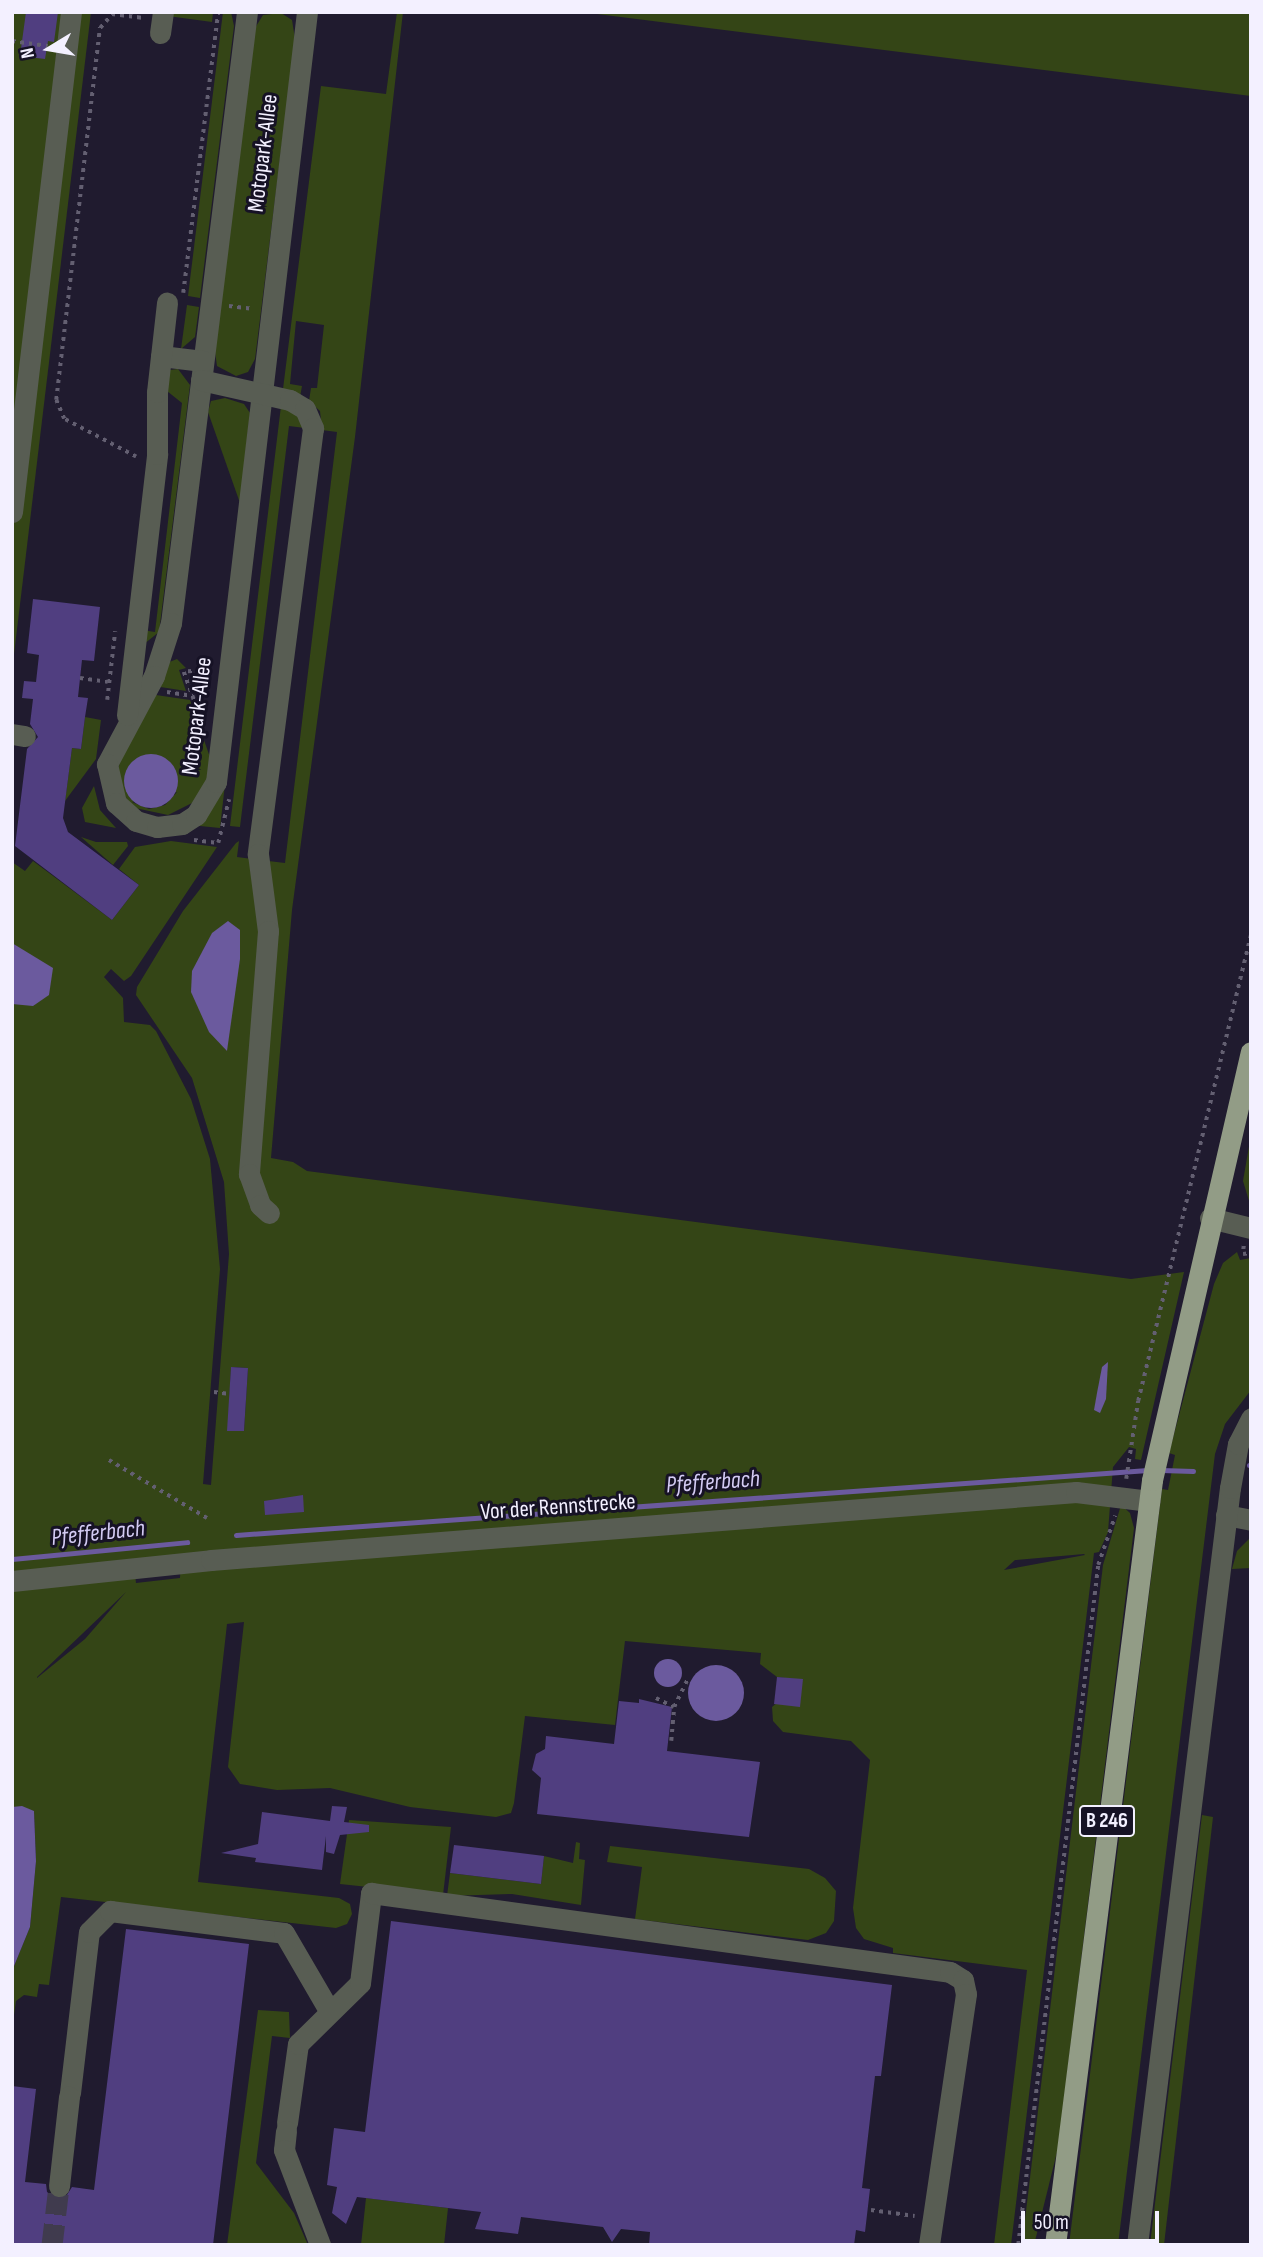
<!DOCTYPE html>
<html>
<head>
<meta charset="utf-8">
<style>
  body { margin:0 }
  #map { position:relative; width:1263px; height:2257px; overflow:hidden; background:#201b2f; font-family:"Sofia Sans Condensed",sans-serif }
  div>[style] { position:absolute }
  [style*='--x'] { left:calc(var(--x)*1px); top:calc(var(--y)*1px); width:calc(var(--w)*1px); rotate:calc(var(--a)*1deg) }
  .green>* { inset:0; background:#344516 }
  .water>* { inset:0; background:#6b5a9e }
  .round { border-radius:50% }
  .stream>* { height:5px; margin:-2.5px; padding:0 2.5px; transform-origin:2.5px; border-radius:2.5px; background:#6b5a9e }
  .building>* { inset:0; background:#503e80 }
  .minor-tunnel>* { height:21px; margin-top:-10.5px; transform-origin:0; background:repeating-linear-gradient(90deg,#403b4e 0 21px,transparent 0 31px) }
  .path>* { height:3.5px; margin-top:-1.75px; transform-origin:0; background:repeating-linear-gradient(90deg,#635f71 0 3.5px,transparent 0 8.5px) }
  .minor>* { height:21px; margin:-10.5px; padding:0 10.5px; transform-origin:10.5px; border-radius:10.5px; background:#585d53 }
  .major>* { height:21px; margin:-10.5px; padding:0 10.5px; transform-origin:10.5px; border-radius:10.5px; background:#929c86 }
  span { translate:-50% -50%; white-space:nowrap; text-align:center; line-height:1.15; -webkit-text-stroke:6px #161225; paint-order:stroke }
  .shield-label span { padding:2px 5px; background:#161225; border:2px solid; border-radius:5px; -webkit-text-stroke-width:0 }
  .shield-label { font-size:21px; color:#f3f0ff; font-weight:700 }
  .street-label { font-size:23px; color:#f3f0ff }
  .water-label { font-size:24px; color:#d3cbf3; font-style:italic }
  .frame { position:absolute; inset:0; border:14px solid #f3f0ff; pointer-events:none }
  .north { position:absolute; left:14px; top:14px; width:70px; height:70px; -webkit-text-stroke:5px #161225; paint-order:stroke; rotate:259deg; font-size:19px; font-weight:700; line-height:28px; text-align:center; color:#f3f0ff }
  .north::after { content:''; display:block; margin:auto; width:24px; height:32px; background:#f3f0ff; clip-path:polygon(50% 0,100% 100%,50% 72%,0 100%) }
  .scale { position:absolute; left:1021px; top:2211px; width:138px; height:32px; box-sizing:border-box; border:4px solid #f3f0ff; border-top:0; padding-left:9px; font-size:21px; line-height:24px; white-space:nowrap; color:#f3f0ff; -webkit-text-stroke:5px #161225; paint-order:stroke }
</style>
</head>
<body>
<div id="map">
  <div class="green">
    <div style="clip-path:polygon(12px 12px,91px 12px,12px 671px)"></div>
    <div style="clip-path:polygon(138px 12px,213px 12px,212px 22px)"></div>
    <div style="clip-path:polygon(223px 12px,231px 12px,234px 26px,200px 298px,188px 296px)"></div>
    <div style="clip-path:polygon(evenodd,397px 12px,403px 12px,355px 437px,292px 910px,271px 1158px,293px 1162px,307px 1171px,1131px 1279px,1184px 1272px,1141px 1460px,1135px 1459px,1136px 1449px,1129px 1447px,1113px 1467px,1108px 1532px,1099px 1552px,1094px 1553px,1011px 2245px,994px 2245px,1027px 1970px,893px 1953px,893px 1948px,864px 1939px,856px 1928px,853px 1908px,870px 1760px,851px 1741px,783px 1732px,773px 1721px,772px 1707px,803px 1680px,777px 1677px,760px 1664px,761px 1653px,625px 1641px,615px 1725px,525px 1716px,514px 1803px,511px 1813px,496px 1817px,410px 1807px,330px 1788px,277px 1790px,240px 1784px,228px 1767px,244px 1622px,227px 1624px,198px 1882px,339px 1898px,350px 1904px,352px 1914px,347px 1924px,336px 1928px,61px 1897px,49px 1985px,39px 1984px,37px 1997px,24px 1995px,16px 2001px,12px 2029px,12px 1971px,30px 1927px,36px 1860px,34px 1811px,12px 1807px,12px 1586px,135px 1574px,136px 1583px,180px 1578px,181px 1559px,12px 1577px,12px 862px,25px 871px,33px 861px,112px 920px,139px 885px,119px 869px,135px 847px,171px 841px,217px 847px,131px 976px,124px 981px,111px 969px,104px 977px,123px 998px,124px 1022px,150px 1025px,156px 1031px,191px 1099px,210px 1159px,220px 1269px,203px 1484px,211px 1485px,229px 1254px,224px 1182px,192px 1078px,136px 995px,137px 987px,183px 911px,236px 843px,239px 841px,237px 857px,285px 863px,337px 432px,322px 430px,320px 411px,309px 401px,311px 388px,317px 388px,324px 325px,296px 321px,290px 384px,302px 386px,300px 397px,283px 389px,321px 86px,386px 94px,397px 12px,231px 1367px,248px 1368px,244px 1431px,228px 1431px,231px 1367px,397px 12px,1084px 1554px,1085px 1555px,1004px 1570px,1015px 1560px,1084px 1554px,397px 12px,126px 1592px,85px 1639px,37px 1678px,37px 1677px,126px 1592px)"></div>
    <div style="clip-path:polygon(581px 12px,1251px 12px,1251px 96px)"></div>
    <div style="clip-path:polygon(281px 13px,292px 20px,295px 39px,255px 359px,248px 372px,236px 376px,217px 366px,215px 352px,255px 28px,263px 15px)"></div>
    <div style="clip-path:polygon(187px 305px,199px 307px,195px 337px,181px 349px)"></div>
    <div style="clip-path:polygon(178px 369px,190px 385px,159px 632px,144px 644px,142px 630px,155px 632px,182px 403px,167px 391px,169px 370px)"></div>
    <div style="clip-path:polygon(225px 398px,244px 404px,250px 413px,240px 503px,208px 412px,211px 401px)"></div>
    <div style="clip-path:polygon(281px 406px,298px 416px,305px 428px,289px 426px,240px 827px,230px 826px)"></div>
    <div style="clip-path:polygon(177px 659px,186px 668px,179px 670px,186px 691px,154px 686px,167px 663px)"></div>
    <div style="clip-path:polygon(evenodd,149px 694px,190px 700px,212px 763px,209px 781px,192px 803px,168px 815px,135px 808px,124px 796px,118px 774px,120px 758px,149px 694px,177px 792px,165px 805px,149px 809px,132px 802px,177px 792px)"></div>
    <div style="clip-path:polygon(85px 717px,101px 720px,96px 759px,65px 801px,72px 748px,81px 749px)"></div>
    <div style="clip-path:polygon(228px 758px,220px 828px,200px 826px,198px 825px)"></div>
    <div style="clip-path:polygon(94px 786px,100px 810px,116px 828px,85px 822px,82px 808px)"></div>
    <div style="clip-path:polygon(81px 837px,96px 842px,127px 842px,128px 846px,113px 865px)"></div>
    <div style="clip-path:polygon(1251px 1135px,1251px 1203px,1250px 1204px,1243px 1181px)"></div>
    <div style="clip-path:polygon(1237px 1252px,1240px 1260px,1251px 1258px,1251px 1390px,1225px 1424px,1215px 1454px,1118px 2245px,1069px 2245px,1162px 1489px,1168px 1490px,1175px 1455px,1169px 1453px,1214px 1284px,1223px 1263px)"></div>
    <div style="clip-path:polygon(1121px 1505px,1130px 1513px,1134px 1528px,1058px 2148px,1034px 2245px,1022px 2245px,1103px 1565px)"></div>
    <div style="clip-path:polygon(1251px 1537px,1251px 1568px,1232px 1569px,1237px 1551px)"></div>
    <div style="clip-path:polygon(1202px 1815px,1213px 1817px,1164px 2245px,1150px 2245px)"></div>
    <div style="clip-path:polygon(349px 1820px,451px 1827px,443px 1895px,340px 1884px)"></div>
    <div style="clip-path:polygon(576px 1842px,580px 1843px,579px 1859px,585px 1860px,581px 1905px,512px 1894px,447px 1896px,450px 1873px,541px 1884px,544px 1856px,573px 1863px)"></div>
    <div style="clip-path:polygon(610px 1846px,809px 1869px,825px 1878px,836px 1891px,834px 1921px,826px 1933px,808px 1940px,635px 1919px,642px 1867px,607px 1862px)"></div>
    <div style="clip-path:polygon(258px 2010px,289px 2012px,290px 2038px,272px 2036px,256px 2163px,294px 2213px,308px 2245px,227px 2245px)"></div>
    <div style="clip-path:polygon(366px 2198px,448px 2208px,444px 2245px,361px 2245px)"></div>
  </div>
  <div class="water">
    <div class="round" style="left:124px;top:754px;width:54px;height:54px"></div>
    <div style="clip-path:polygon(228px 921px,240px 930px,240px 959px,227px 1051px,209px 1032px,191px 992px,192px 971px,212px 933px)"></div>
    <div style="clip-path:polygon(12px 943px,53px 968px,49px 995px,33px 1006px,12px 1004px)"></div>
    <div style="clip-path:polygon(1108px 1362px,1106px 1399px,1100px 1413px,1094px 1410px,1097px 1393px,1102px 1367px)"></div>
    <div class="round" style="left:654px;top:1659px;width:28px;height:28px"></div>
    <div class="round" style="left:688px;top:1665px;width:56px;height:56px"></div>
    <div style="clip-path:polygon(22px 1806px,34px 1811px,36px 1861px,30px 1927px,12px 1971px,12px 1807px)"></div>
  </div>
  <div class="stream">
    <div style="--x:1249;--y:1465;--w:2;--a:0"></div>
    <div style="--x:1161;--y:1470;--w:32;--a:2"></div>
    <div style="--x:236;--y:1535;--w:914;--a:-4.08"></div>
    <div style="--x:12;--y:1559;--w:176;--a:-5.5"></div>
  </div>
  <div class="building">
    <div style="clip-path:polygon(26px 12px,58px 12px,54px 42px,48px 41px,45px 59px,20px 56px)"></div>
    <div style="clip-path:polygon(33px 599px,100px 607px,94px 661px,82px 660px,78px 697px,88px 698px,85px 717px,81px 749px,72px 748px,63px 818px,68px 832px,139px 885px,112px 920px,15px 846px,27px 749px,38px 737px,30px 724px,33px 699px,22px 698px,24px 681px,36px 682px,39px 655px,27px 653px)"></div>
    <div style="clip-path:polygon(231px 1367px,248px 1368px,244px 1431px,227px 1431px)"></div>
    <div style="clip-path:polygon(303px 1495px,304px 1512px,265px 1515px,264px 1501px)"></div>
    <div style="clip-path:polygon(777px 1677px,803px 1679px,800px 1707px,774px 1704px)"></div>
    <div style="clip-path:polygon(639px 1699px,672px 1707px,667px 1751px,760px 1762px,749px 1837px,537px 1814px,541px 1778px,532px 1770px,536px 1754px,545px 1749px,546px 1736px,614px 1744px,619px 1701px,639px 1703px)"></div>
    <div style="clip-path:polygon(332px 1806px,347px 1807px,344px 1822px,369px 1825px,369px 1832px,340px 1835px,334px 1854px,326px 1852px,326px 1836px,322px 1870px,255px 1862px,256px 1858px,221px 1853px,258px 1844px,262px 1812px,330px 1821px)"></div>
    <div style="clip-path:polygon(454px 1845px,544px 1856px,541px 1884px,450px 1873px)"></div>
    <div style="clip-path:polygon(391px 1921px,892px 1985px,881px 2076px,875px 2076px,862px 2188px,870px 2189px,865px 2232px,856px 2230px,854px 2245px,649px 2245px,650px 2232px,621px 2229px,612px 2242px,603px 2227px,521px 2217px,518px 2234px,475px 2229px,481px 2212px,357px 2197px,346px 2224px,332px 2213px,337px 2187px,327px 2185px,334px 2128px,365px 2132px)"></div>
    <div style="clip-path:polygon(126px 1929px,249px 1944px,213px 2245px,12px 2245px,12px 2086px,36px 2089px,25px 2182px,46px 2184px,47px 2192px,57px 2199px,65px 2198px,72px 2187px,94px 2190px)"></div>
  </div>
  <div class="minor-tunnel">
    <div style="--x:52;--y:2245;--w:59;--a:-83.2"></div>
  </div>
  <div class="path">
    <div style="--x:12;--y:41;--w:36;--a:8"></div>
    <div style="--x:183;--y:293;--w:283;--a:-82.9"></div>
    <div style="--x:229;--y:306;--w:23;--a:7"></div>
    <div style="--x:136;--y:457;--w:81;--a:-152.2"></div>
    <div style="--x:64;--y:419;--w:21;--a:-113"></div>
    <div style="--x:56;--y:400;--w:375;--a:-83.3"></div>
    <div style="--x:100;--y:28;--w:18;--a:-49"></div>
    <div style="--x:112;--y:14;--w:32;--a:7"></div>
    <div style="--x:200;--y:671;--w:16;--a:176"></div>
    <div style="--x:184;--y:672;--w:53;--a:70.2"></div>
    <div style="--x:80;--y:678;--w:28;--a:8"></div>
    <div style="--x:167;--y:692;--w:26;--a:9"></div>
    <div style="--x:107;--y:700;--w:69;--a:-83.4"></div>
    <div style="--x:194;--y:840;--w:24;--a:7"></div>
    <div style="--x:218;--y:843;--w:45;--a:-76"></div>
    <div style="--x:1244;--y:1246;--w:8;--a:97"></div>
    <div style="--x:1243;--y:1254;--w:8;--a:-7"></div>
    <div style="--x:214;--y:1392;--w:16;--a:7"></div>
    <div style="--x:109;--y:1460;--w:114;--a:30.6"></div>
    <div style="--x:1126;--y:1479;--w:79;--a:-81.3"></div>
    <div style="--x:1138;--y:1401;--w:480;--a:-76.4"></div>
    <div style="--x:656;--y:1698;--w:20;--a:27"></div>
    <div style="--x:671;--y:1741;--w:34;--a:-85"></div>
    <div style="--x:674;--y:1707;--w:30;--a:-64"></div>
    <div style="--x:871;--y:2210;--w:44;--a:7.8"></div>
    <div style="--x:1018;--y:2245;--w:685;--a:-83.29"></div>
    <div style="--x:1098;--y:1565;--w:52;--a:-70.9"></div>
  </div>
  <div class="minor">
    <div style="--x:247;--y:12;--w:616;--a:97.09"></div>
    <div style="--x:171;--y:623;--w:56;--a:107.8"></div>
    <div style="--x:154;--y:676;--w:100;--a:118.1"></div>
    <div style="--x:107;--y:764;--w:40;--a:77"></div>
    <div style="--x:116;--y:803;--w:27;--a:42"></div>
    <div style="--x:136;--y:821;--w:22;--a:16"></div>
    <div style="--x:157;--y:827;--w:25;--a:-7"></div>
    <div style="--x:182;--y:824;--w:17;--a:-33"></div>
    <div style="--x:196;--y:815;--w:39;--a:-59"></div>
    <div style="--x:216;--y:782;--w:775;--a:-83.26"></div>
    <div style="--x:160;--y:33;--w:21;--a:-82"></div>
    <div style="--x:161;--y:356;--w:42;--a:6.8"></div>
    <div style="--x:201;--y:380;--w:91;--a:12.7"></div>
    <div style="--x:290;--y:400;--w:17;--a:31"></div>
    <div style="--x:305;--y:409;--w:21;--a:67"></div>
    <div style="--x:313;--y:428;--w:430;--a:97.4"></div>
    <div style="--x:258;--y:854;--w:78;--a:82.6"></div>
    <div style="--x:268;--y:931;--w:244;--a:94.5"></div>
    <div style="--x:249;--y:1174;--w:33;--a:70"></div>
    <div style="--x:260;--y:1205;--w:12;--a:42"></div>
    <div style="--x:12;--y:512;--w:503;--a:-83.27"></div>
    <div style="--x:127;--y:715;--w:263;--a:-83.4"></div>
    <div style="--x:157;--y:454;--w:62;--a:-90"></div>
    <div style="--x:157;--y:392;--w:90;--a:-83.6"></div>
    <div style="--x:12;--y:734;--w:13;--a:9"></div>
    <div style="--x:1210;--y:1218;--w:42;--a:13.7"></div>
    <div style="--x:1226;--y:1515;--w:25;--a:11"></div>
    <div style="--x:12;--y:1581;--w:200;--a:-6"></div>
    <div style="--x:211;--y:1560;--w:868;--a:-4.49"></div>
    <div style="--x:1076;--y:1492;--w:74;--a:7"></div>
    <div style="--x:70;--y:2093;--w:162;--a:-83.3"></div>
    <div style="--x:89;--y:1932;--w:30;--a:-45"></div>
    <div style="--x:110;--y:1911;--w:175;--a:7.2"></div>
    <div style="--x:284;--y:1933;--w:91;--a:59.8"></div>
    <div style="--x:287;--y:2123;--w:80;--a:-82.1"></div>
    <div style="--x:298;--y:2044;--w:87;--a:-44.5"></div>
    <div style="--x:360;--y:1983;--w:91;--a:-83"></div>
    <div style="--x:371;--y:1893;--w:584;--a:7.77"></div>
    <div style="--x:950;--y:1972;--w:15;--a:32"></div>
    <div style="--x:963;--y:1980;--w:14;--a:78"></div>
    <div style="--x:966;--y:1994;--w:254;--a:98.4"></div>
    <div style="--x:286;--y:2131;--w:19;--a:96"></div>
    <div style="--x:284;--y:2150;--w:102;--a:69.2"></div>
    <div style="--x:59;--y:2186;--w:90;--a:-83.6"></div>
    <div style="--x:1137;--y:2245;--w:763;--a:-83"></div>
    <div style="--x:1230;--y:1488;--w:45;--a:-79.7"></div>
    <div style="--x:1238;--y:1444;--w:29;--a:-63"></div>
  </div>
  <div class="major">
    <div style="--x:1055;--y:2245;--w:771;--a:-82.77"></div>
    <div style="--x:1152;--y:1480;--w:439;--a:-77"></div>
  </div>
  <div class="shield-label">
    <span style="left:1107px;top:1821px">B 246</span>
  </div>
  <div class="street-label">
    <span style="left:263px;top:153px;rotate:-83deg">Motopark-Allee</span>
    <span style="left:197px;top:716px;rotate:-83deg">Motopark-Allee</span>
    <span style="left:558px;top:1507px;rotate:-4deg">Vor der Rennstrecke</span>
  </div>
  <div class="water-label">
    <span style="left:713px;top:1482px;rotate:-4deg">Pfefferbach</span>
    <span style="left:98px;top:1533px;rotate:-6deg">Pfefferbach</span>
  </div>
  <div class="frame"></div>
  <div class="north">N</div>
  <div class="scale">50 m</div>
</div>
</body>
</html>
